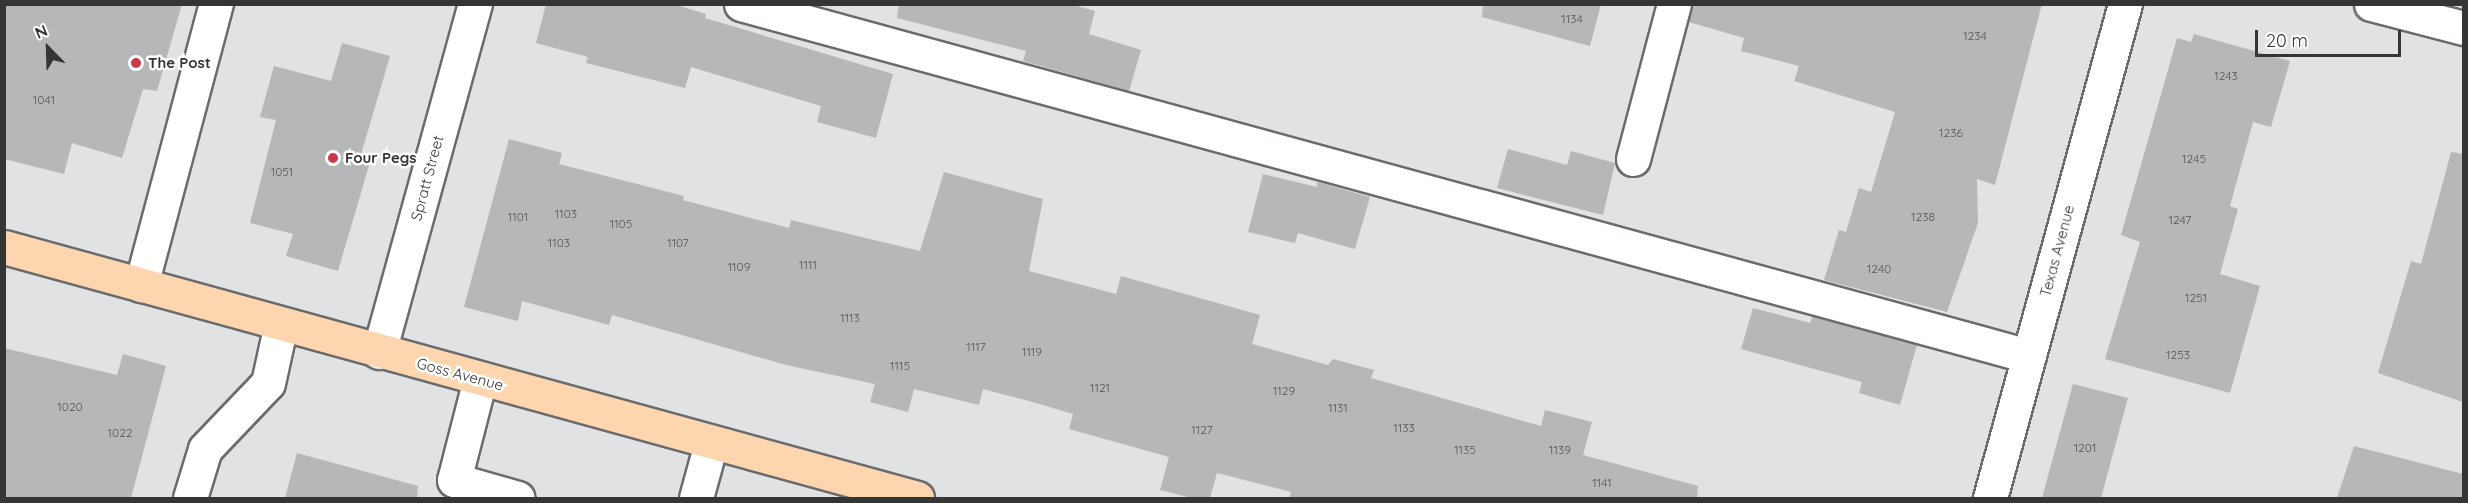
<!DOCTYPE html>
<html>
<head>
<meta charset="utf-8">
<style>
  body { margin:0 }
  #map { position:relative; width:2468px; height:503px; overflow:hidden; background:#e0e2e3; font-family:Quicksand,sans-serif }
  div>[style] { position:absolute }
  [style*='--x'] { left:calc(var(--x)*1px); top:calc(var(--y)*1px); width:calc(var(--w)*1px); rotate:calc(var(--a)*1deg) }
  .building>* { inset:0; background:#b5b7b9 }
  .roads { filter:drop-shadow(2px 0 #6a6b6d) drop-shadow(-2px 0 #6a6b6d) drop-shadow(0 2px #6a6b6d) drop-shadow(0 -2px #6a6b6d) }
  .minor>* { height:33px; margin:-16.5px; padding:0 16.5px; transform-origin:16.5px; border-radius:16.5px; background:#fff }
  .major>* { height:33px; margin:-16.5px; padding:0 16.5px; transform-origin:16.5px; border-radius:16.5px; background:#fdd6b0 }
  .dots>* { width:16px; height:16px; translate:-50% -50%; box-sizing:border-box; border:3px solid #fff; border-radius:50% }
  span { translate:-50% -50%; white-space:nowrap; text-align:center; line-height:1.15; -webkit-text-stroke:5px #fff; paint-order:stroke }
  .number-label { font-size:12px; color:#545656 }
  .number-label span { -webkit-text-stroke-width:0 }
  .poi-label { font-size:15px; color:#343535; font-weight:700 }
  .left { translate:0 -50%; text-align:left }
  .street-label { font-size:15px; color:#343535 }
  .frame { position:absolute; inset:0; border:6px solid #343535; pointer-events:none }
  .north { position:absolute; left:18px; top:18px; width:60px; height:60px; -webkit-text-stroke:4px #fff; paint-order:stroke; rotate:337deg; font-size:16px; font-weight:700; line-height:24px; text-align:center; color:#343535 }
  .north::after { content:''; display:block; margin:auto; width:21px; height:27px; background:#343535; clip-path:polygon(50% 0,100% 100%,50% 72%,0 100%) }
  .scale { position:absolute; left:2255px; top:30px; width:146px; height:27px; box-sizing:border-box; border:3px solid #343535; border-top:0; padding-left:8px; font-size:18px; line-height:21px; white-space:nowrap; color:#343535; -webkit-text-stroke:4px #fff; paint-order:stroke }
</style>
</head>
<body>
<div id="map">
  <div class="building">
    <div style="clip-path:polygon(4px 4px,182px 4px,157px 91px,143px 89px,122px 158px,72px 143px,64px 174px,4px 159px)"></div>
    <div style="clip-path:polygon(546px 4px,673px 4px,706px 14px,705px 18px,893px 74px,876px 138px,817px 122px,821px 106px,691px 67px,685px 88px,586px 63px,588px 57px,536px 43px)"></div>
    <div style="clip-path:polygon(899px 4px,1070px 4px,1095px 11px,1089px 34px,1141px 50px,1129px 91px,1023px 61px,1026px 51px,897px 18px)"></div>
    <div style="clip-path:polygon(1483px 4px,1601px 4px,1590px 46px,1482px 17px)"></div>
    <div style="clip-path:polygon(1692px 4px,2042px 4px,1995px 185px,1977px 179px,1978px 223px,1947px 312px,1824px 280px,1839px 230px,1846px 232px,1859px 188px,1871px 192px,1895px 112px,1794px 81px,1799px 66px,1741px 51px,1744px 38px,1689px 22px)"></div>
    <div style="clip-path:polygon(2194px 34px,2290px 61px,2271px 127px,2253px 122px,2230px 206px,2238px 209px,2220px 274px,2260px 286px,2230px 393px,2105px 359px,2140px 242px,2121px 235px,2177px 38px,2191px 42px)"></div>
    <div style="clip-path:polygon(342px 43px,390px 56px,360px 158px,370px 162px,338px 271px,286px 256px,293px 234px,250px 223px,276px 120px,260px 117px,274px 66px,331px 81px)"></div>
    <div style="clip-path:polygon(509px 139px,562px 153px,559px 164px,684px 196px,683px 200px,789px 228px,791px 220px,920px 251px,944px 172px,1043px 199px,1029px 271px,1116px 294px,1121px 276px,1260px 315px,1252px 344px,1328px 365px,1333px 359px,1374px 370px,1371px 378px,1541px 426px,1545px 410px,1592px 422px,1583px 455px,1698px 486px,1697px 498px,1289px 498px,1291px 492px,1217px 473px,1210px 498px,1192px 498px,1160px 490px,1169px 457px,1069px 429px,1073px 414px,1029px 401px,983px 389px,979px 405px,914px 389px,908px 412px,870px 402px,875px 384px,786px 365px,612px 315px,609px 325px,522px 301px,518px 321px,464px 307px)"></div>
    <div style="clip-path:polygon(1508px 149px,1567px 165px,1571px 151px,1615px 163px,1603px 215px,1497px 188px)"></div>
    <div style="clip-path:polygon(2451px 152px,2463px 154px,2463px 402px,2378px 373px,2411px 261px,2421px 264px)"></div>
    <div style="clip-path:polygon(1263px 174px,1317px 187px,1317px 182px,1370px 197px,1355px 249px,1298px 233px,1295px 243px,1248px 232px)"></div>
    <div style="clip-path:polygon(1753px 308px,1810px 323px,1813px 316px,1917px 345px,1900px 405px,1859px 393px,1862px 382px,1741px 349px)"></div>
    <div style="clip-path:polygon(4px 348px,117px 375px,123px 354px,166px 366px,131px 498px,4px 498px)"></div>
    <div style="clip-path:polygon(2073px 384px,2128px 398px,2101px 498px,2042px 498px)"></div>
    <div style="clip-path:polygon(2354px 446px,2463px 474px,2463px 498px,2337px 498px)"></div>
    <div style="clip-path:polygon(297px 453px,418px 486px,417px 498px,285px 498px)"></div>
  </div>
  <div class="roads">
    <div class="minor">
      <div style="--x:741;--y:4;--w:1335;--a:15.29"></div>
      <div style="--x:2371;--y:4;--w:96;--a:14.5"></div>
      <div style="--x:1633;--y:159;--w:160;--a:-75.2"></div>
      <div style="--x:141;--y:285;--w:291;--a:-75.1"></div>
      <div style="--x:379;--y:352;--w:361;--a:-74.6"></div>
      <div style="--x:480;--y:379;--w:104;--a:104.4"></div>
      <div style="--x:454;--y:480;--w:66;--a:15.7"></div>
      <div style="--x:190;--y:498;--w:51;--a:-73"></div>
      <div style="--x:205;--y:449;--w:91;--a:-46.3"></div>
      <div style="--x:268;--y:383;--w:60;--a:-77.6"></div>
      <div style="--x:696;--y:498;--w:57;--a:-74.7"></div>
      <div style="--x:1990;--y:498;--w:512;--a:-74.72"></div>
    </div>
    <div class="major">
      <div style="--x:4;--y:247;--w:947;--a:15.37"></div>
    </div>
  </div>
  <div class="dots">
    <div style="left:136px;top:63px;background:#c9384b"></div>
    <div style="left:333px;top:158px;background:#c9384b"></div>
  </div>
  <div class="number-label">
    <span style="left:1572px;top:19px">1134</span>
    <span style="left:1975px;top:36px">1234</span>
    <span style="left:2226px;top:76px">1243</span>
    <span style="left:44px;top:100px">1041</span>
    <span style="left:1951px;top:133px">1236</span>
    <span style="left:2194px;top:159px">1245</span>
    <span style="left:282px;top:172px">1051</span>
    <span style="left:566px;top:214px">1103</span>
    <span style="left:518px;top:217px">1101</span>
    <span style="left:1923px;top:217px">1238</span>
    <span style="left:2180px;top:220px">1247</span>
    <span style="left:621px;top:224px">1105</span>
    <span style="left:559px;top:243px">1103</span>
    <span style="left:678px;top:243px">1107</span>
    <span style="left:808px;top:265px">1111</span>
    <span style="left:739px;top:267px">1109</span>
    <span style="left:1879px;top:269px">1240</span>
    <span style="left:2196px;top:298px">1251</span>
    <span style="left:850px;top:318px">1113</span>
    <span style="left:976px;top:347px">1117</span>
    <span style="left:1032px;top:352px">1119</span>
    <span style="left:2178px;top:355px">1253</span>
    <span style="left:900px;top:366px">1115</span>
    <span style="left:1100px;top:388px">1121</span>
    <span style="left:1284px;top:391px">1129</span>
    <span style="left:70px;top:407px">1020</span>
    <span style="left:1338px;top:408px">1131</span>
    <span style="left:1404px;top:428px">1133</span>
    <span style="left:1202px;top:430px">1127</span>
    <span style="left:120px;top:433px">1022</span>
    <span style="left:2085px;top:448px">1201</span>
    <span style="left:1465px;top:450px">1135</span>
    <span style="left:1560px;top:450px">1139</span>
    <span style="left:1602px;top:483px">1141</span>
  </div>
  <div class="poi-label">
    <span class="left" style="left:148px;top:63px">The Post</span>
    <span class="left" style="left:345px;top:158px">Four Pegs</span>
  </div>
  <div class="street-label">
    <span style="left:427px;top:178px;rotate:-75deg">Spratt Street</span>
    <span style="left:2057px;top:251px;rotate:-75deg">Texas Avenue</span>
    <span style="left:460px;top:374px;rotate:15deg">Goss Avenue</span>
  </div>
  <div class="frame"></div>
  <div class="north">N</div>
  <div class="scale">20 m</div>
</div>
</body>
</html>
